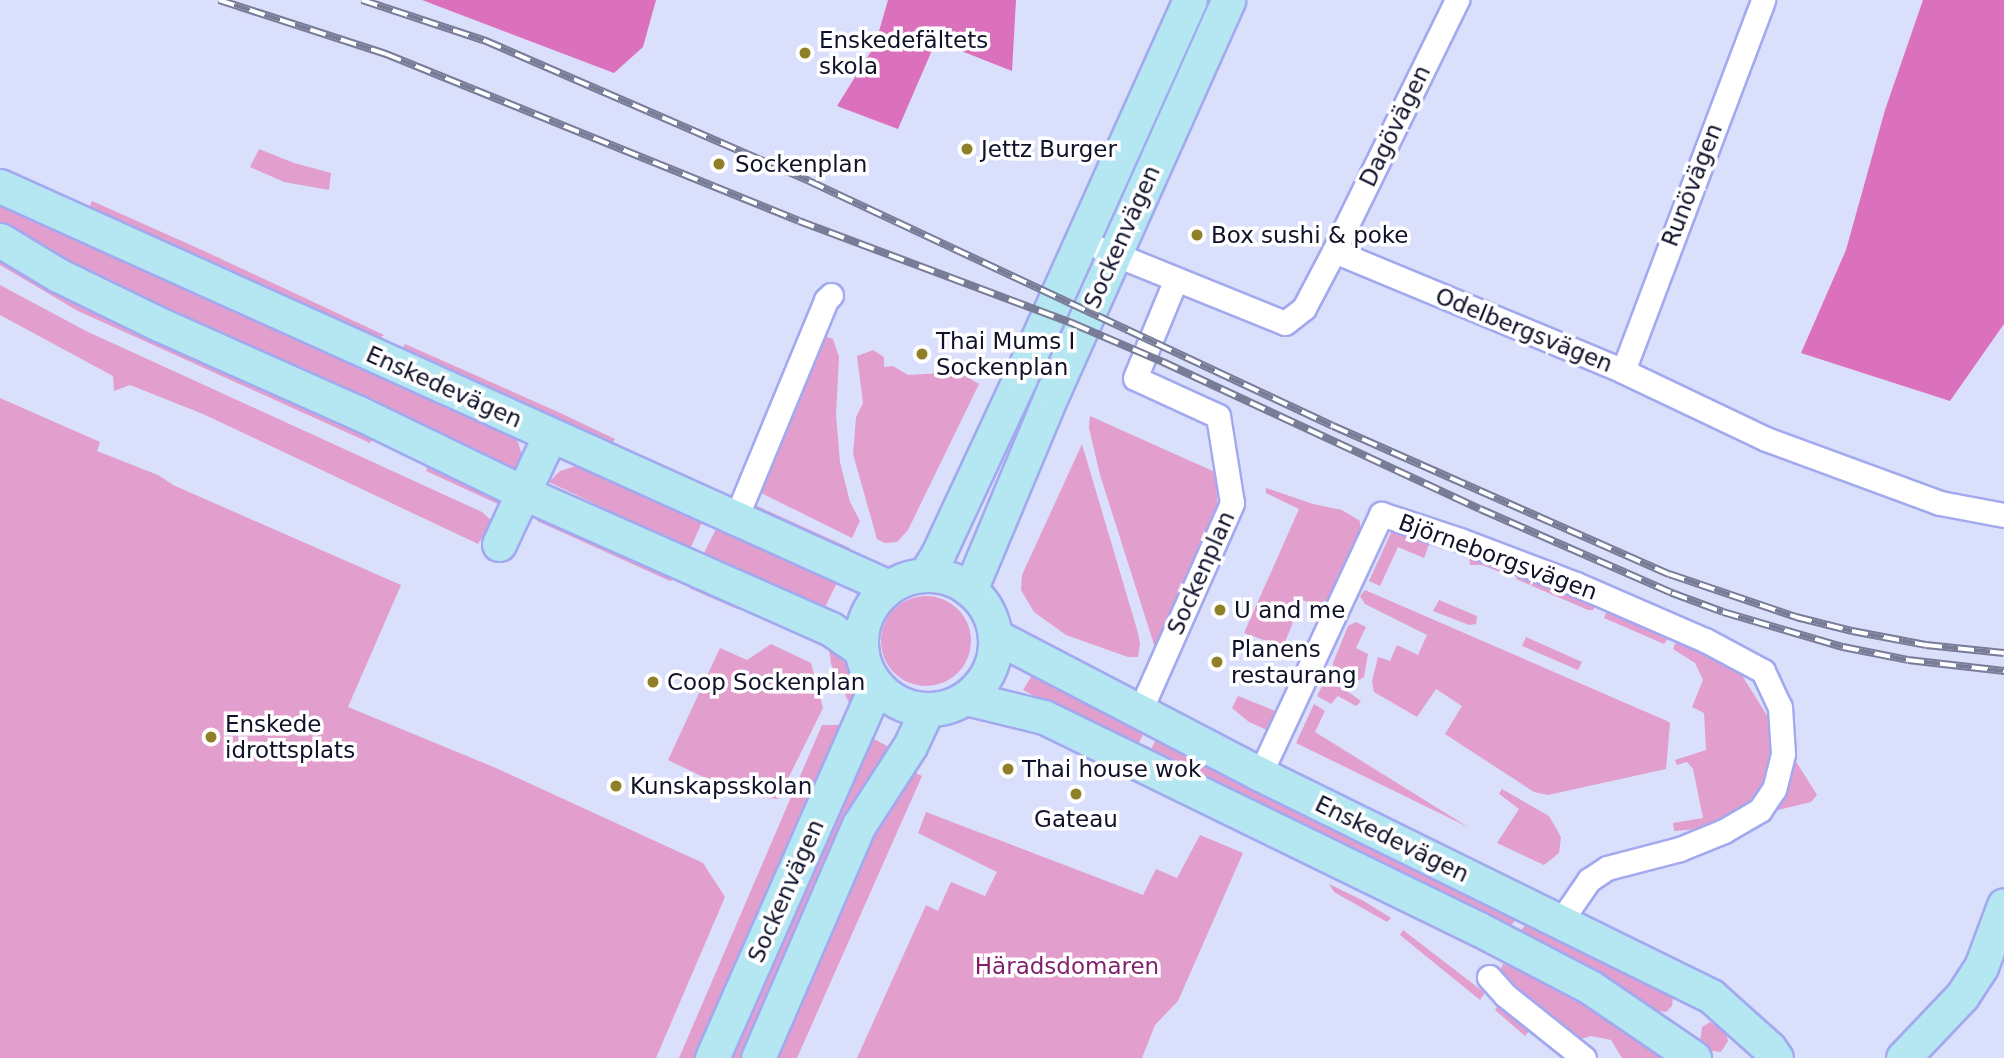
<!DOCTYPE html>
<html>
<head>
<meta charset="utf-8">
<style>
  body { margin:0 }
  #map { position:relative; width:2004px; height:1058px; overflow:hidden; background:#dadffc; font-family:"DejaVu Sans",sans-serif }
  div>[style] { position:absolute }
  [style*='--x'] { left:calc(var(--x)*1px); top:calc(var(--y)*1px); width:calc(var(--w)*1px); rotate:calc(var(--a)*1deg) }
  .green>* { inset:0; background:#e29fcd }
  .round { border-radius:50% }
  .forest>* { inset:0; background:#db70bd }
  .roads { filter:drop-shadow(2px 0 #a2a9ef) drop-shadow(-2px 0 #a2a9ef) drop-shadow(0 2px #a2a9ef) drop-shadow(0 -2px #a2a9ef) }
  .street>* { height:23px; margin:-11.5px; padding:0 11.5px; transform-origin:11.5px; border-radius:11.5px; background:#fff }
  .secondary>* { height:33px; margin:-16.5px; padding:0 16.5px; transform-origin:16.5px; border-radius:16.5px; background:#b5e7f2 }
  .secondary>.ring { margin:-16.5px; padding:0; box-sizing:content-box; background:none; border:33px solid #b5e7f2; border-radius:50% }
  .rail>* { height:8px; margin-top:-4px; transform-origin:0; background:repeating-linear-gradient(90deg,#fff 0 16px,#797c97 0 32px); box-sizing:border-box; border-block:2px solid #797c97 }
  .dots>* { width:19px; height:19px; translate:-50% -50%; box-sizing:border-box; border:4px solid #fff; border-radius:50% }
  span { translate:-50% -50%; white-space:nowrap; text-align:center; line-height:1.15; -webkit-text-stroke:7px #fff; paint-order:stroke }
  .poi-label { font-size:23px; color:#10112a }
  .left { translate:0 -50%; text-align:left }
  .street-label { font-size:23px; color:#10112a }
  .park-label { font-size:23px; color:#7f1f69 }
</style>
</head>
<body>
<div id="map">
  <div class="green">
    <div style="clip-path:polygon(259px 149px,294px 163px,331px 173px,329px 190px,284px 182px,250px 167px)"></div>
    <div style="clip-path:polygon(0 201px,510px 433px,518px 442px,523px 458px,517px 469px,97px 279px,0 222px)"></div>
    <div style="clip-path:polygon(92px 201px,202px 250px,384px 335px,377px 340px,339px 323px,89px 208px)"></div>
    <div style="clip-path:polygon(0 256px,374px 437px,370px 443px,78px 311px,0 265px)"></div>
    <div style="clip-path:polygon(0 285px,86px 331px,482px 512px,492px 521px,478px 544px,203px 414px,130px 385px,114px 391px,113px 376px,0 315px)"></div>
    <div style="clip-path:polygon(824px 336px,833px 339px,839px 357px,836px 415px,840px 462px,850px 502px,860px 521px,852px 538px,757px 491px)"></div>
    <div style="clip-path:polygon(405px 344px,556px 411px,615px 439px,610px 446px,408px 354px,403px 347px)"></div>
    <div style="clip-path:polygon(873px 350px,884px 357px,884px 367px,893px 366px,908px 375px,959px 372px,979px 384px,908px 530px,897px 542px,885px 543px,877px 539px,853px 454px,856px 417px,863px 403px,857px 356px)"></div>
    <div style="clip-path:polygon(0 398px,100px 442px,97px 451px,158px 475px,173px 485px,401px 585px,348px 707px,496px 768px,703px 863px,725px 897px,656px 1058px,0 1058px)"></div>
    <div style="clip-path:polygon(1090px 416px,1215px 472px,1218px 508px,1156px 651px,1100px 475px,1089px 428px)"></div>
    <div style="clip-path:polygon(1082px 444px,1138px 633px,1140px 644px,1138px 657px,1128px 657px,1066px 635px,1034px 612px,1021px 590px,1022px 575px)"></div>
    <div style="clip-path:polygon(429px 462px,502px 497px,501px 502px,498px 504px,426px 471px)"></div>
    <div style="clip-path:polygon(579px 465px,703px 520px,690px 549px,549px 482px,560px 471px)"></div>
    <div style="clip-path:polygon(1266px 488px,1313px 504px,1342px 510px,1360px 521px,1360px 530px,1324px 608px,1302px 600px,1283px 647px,1244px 633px,1299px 509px,1266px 493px)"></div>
    <div style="clip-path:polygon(755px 505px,850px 548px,847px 555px,759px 512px)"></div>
    <div style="clip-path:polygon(537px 518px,553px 518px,675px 576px,675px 579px,670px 581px,537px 521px)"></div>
    <div style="clip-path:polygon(1394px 526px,1430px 542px,1424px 558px,1398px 547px,1380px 586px,1369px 581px)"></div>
    <div style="clip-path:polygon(717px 527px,838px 581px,824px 609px,703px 555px)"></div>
    <div style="clip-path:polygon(1478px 553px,1507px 563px,1505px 574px,1482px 565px,1470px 565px,1469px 556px)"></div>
    <div style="clip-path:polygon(1520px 569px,1596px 605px,1593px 610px,1588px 610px,1516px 579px)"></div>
    <div style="clip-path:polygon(692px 581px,736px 602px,737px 609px,689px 588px)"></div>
    <div style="clip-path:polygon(1365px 590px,1667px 721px,1670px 723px,1666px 769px,1548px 795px,1534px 792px,1445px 734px,1462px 706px,1436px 689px,1417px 717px,1374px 692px,1372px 681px,1378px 657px,1390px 661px,1397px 645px,1418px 655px,1427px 635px,1365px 604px,1360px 596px)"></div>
    <div class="round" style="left:881px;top:596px;width:90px;height:90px"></div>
    <div style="clip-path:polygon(1439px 600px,1477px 616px,1476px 624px,1469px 625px,1433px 611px)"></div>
    <div style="clip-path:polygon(1608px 608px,1667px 634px,1668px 638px,1664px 644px,1604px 618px)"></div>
    <div style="clip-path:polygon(1356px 622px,1366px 627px,1356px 648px,1368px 654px,1364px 677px,1357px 681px,1333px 670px,1333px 663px,1348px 626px)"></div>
    <div style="clip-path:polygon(1526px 637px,1582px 662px,1578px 670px,1522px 646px)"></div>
    <div style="clip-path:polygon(1677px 639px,1738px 669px,1817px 795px,1811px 802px,1701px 829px,1674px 831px,1673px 823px,1703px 818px,1693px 769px,1687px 762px,1677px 765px,1675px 760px,1706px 750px,1704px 713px,1692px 707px,1703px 680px,1695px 663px,1673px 649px)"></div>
    <div style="clip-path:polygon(771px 644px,811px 663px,823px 708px,778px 799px,743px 796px,668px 760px,720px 648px,747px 660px)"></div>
    <div style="clip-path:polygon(829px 648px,853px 670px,859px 683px,855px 707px,849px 703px,831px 664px)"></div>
    <div style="clip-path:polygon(1033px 674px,1144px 733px,1136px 748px,1023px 690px)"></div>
    <div style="clip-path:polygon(1324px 682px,1344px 689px,1361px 701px,1356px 706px,1338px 696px,1331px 704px,1317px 696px)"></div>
    <div style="clip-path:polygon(1238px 696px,1281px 713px,1269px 731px,1249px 722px,1232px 708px)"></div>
    <div style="clip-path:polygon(1314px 704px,1325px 711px,1315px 732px,1468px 827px,1296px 743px)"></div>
    <div style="clip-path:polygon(822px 725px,843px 725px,694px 1058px,679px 1058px)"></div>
    <div style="clip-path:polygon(868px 736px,893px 749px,747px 1058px,722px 1058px)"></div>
    <div style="clip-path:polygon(1157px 738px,1518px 916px,1510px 927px,1149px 753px)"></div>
    <div style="clip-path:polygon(912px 771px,922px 776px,797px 1058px,776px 1058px,869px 849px,877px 817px)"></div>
    <div style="clip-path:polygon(1502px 789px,1549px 816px,1561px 837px,1559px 853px,1544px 865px,1497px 843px,1519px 809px,1499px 794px)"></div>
    <div style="clip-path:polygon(926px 812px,1143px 895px,1156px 869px,1177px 878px,1200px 835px,1243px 853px,1178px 1001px,1155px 1025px,1142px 1058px,857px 1058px,926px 905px,938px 911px,951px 882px,985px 896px,997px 872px,918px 833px)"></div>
    <div style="clip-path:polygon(1329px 884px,1362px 900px,1391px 918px,1387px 922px,1334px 892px)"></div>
    <div style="clip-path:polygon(1529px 920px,1662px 987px,1673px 996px,1672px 1006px,1666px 1012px,1658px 1011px,1519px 933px)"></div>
    <div style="clip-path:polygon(1403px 930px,1485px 993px,1480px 1000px,1400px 935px)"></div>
    <div style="clip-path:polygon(1503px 964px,1533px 975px,1633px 1032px,1668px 1058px,1622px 1058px,1611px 1040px,1591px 1036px,1577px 1040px,1498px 976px)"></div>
    <div style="clip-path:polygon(1499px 1004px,1530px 1030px,1525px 1036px,1495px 1010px)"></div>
    <div style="clip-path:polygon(1710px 1022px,1726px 1032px,1728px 1041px,1721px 1052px,1712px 1051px,1700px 1042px,1702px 1027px)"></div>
  </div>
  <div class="forest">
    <div style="clip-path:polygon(422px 0,656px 0,643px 47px,614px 73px)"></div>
    <div style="clip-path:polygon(888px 0,1016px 0,1012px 71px,936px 41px,898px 129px,837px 106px,875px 45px)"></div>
    <div style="clip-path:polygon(1923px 0,2004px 0,2004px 324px,1950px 401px,1801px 353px,1846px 250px,1885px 110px)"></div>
  </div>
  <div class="roads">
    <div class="street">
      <div style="--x:1102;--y:249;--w:197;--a:22"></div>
      <div style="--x:1285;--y:323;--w:24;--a:-38"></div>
      <div style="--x:1304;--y:308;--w:64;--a:-62.2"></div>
      <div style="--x:1334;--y:251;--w:313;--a:22.5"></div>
      <div style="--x:1623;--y:371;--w:158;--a:25.4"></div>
      <div style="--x:1766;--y:439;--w:185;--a:20.2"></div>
      <div style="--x:1940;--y:503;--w:65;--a:10.6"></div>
      <div style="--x:1334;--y:251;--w:280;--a:-63.9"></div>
      <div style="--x:1623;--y:371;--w:397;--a:-69.3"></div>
      <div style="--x:735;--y:520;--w:238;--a:-67.5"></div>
      <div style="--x:826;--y:300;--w:7;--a:-45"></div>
      <div style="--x:1139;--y:713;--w:230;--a:-66.1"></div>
      <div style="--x:1232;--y:503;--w:88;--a:-99.1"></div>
      <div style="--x:1218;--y:416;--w:91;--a:-155.4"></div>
      <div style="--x:1135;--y:378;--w:107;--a:-67.5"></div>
      <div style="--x:1260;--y:774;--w:287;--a:-65"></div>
      <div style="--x:1381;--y:514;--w:83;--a:18.2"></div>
      <div style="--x:1460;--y:540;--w:124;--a:20.8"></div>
      <div style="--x:1576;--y:584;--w:141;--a:23.5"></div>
      <div style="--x:1705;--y:640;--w:66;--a:28.1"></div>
      <div style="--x:1763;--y:671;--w:40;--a:65"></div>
      <div style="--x:1780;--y:707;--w:47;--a:86.3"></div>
      <div style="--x:1783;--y:754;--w:36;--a:104"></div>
      <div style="--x:1774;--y:789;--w:25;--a:124"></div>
      <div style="--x:1760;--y:810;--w:42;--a:149.7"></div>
      <div style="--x:1724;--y:831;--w:48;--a:157.8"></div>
      <div style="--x:1680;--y:849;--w:75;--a:165.4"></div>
      <div style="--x:1607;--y:868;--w:22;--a:146"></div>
      <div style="--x:1589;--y:880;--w:51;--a:124.6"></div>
      <div style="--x:1489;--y:977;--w:24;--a:48"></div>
      <div style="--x:1505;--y:995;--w:101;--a:38.6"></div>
    </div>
    <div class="secondary">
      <div style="--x:0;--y:186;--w:975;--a:24.28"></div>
      <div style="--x:0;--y:240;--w:68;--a:31.1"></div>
      <div style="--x:58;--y:275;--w:114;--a:25.9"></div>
      <div style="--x:161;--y:325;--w:217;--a:24"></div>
      <div style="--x:359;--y:413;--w:183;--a:25.9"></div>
      <div style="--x:524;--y:493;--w:336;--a:23.9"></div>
      <div style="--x:831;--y:629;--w:37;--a:35"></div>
      <div style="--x:499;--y:544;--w:120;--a:-64.9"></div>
      <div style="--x:925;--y:575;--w:25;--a:-58"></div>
      <div style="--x:938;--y:554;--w:194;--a:-65"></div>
      <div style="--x:1020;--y:378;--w:414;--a:-65.8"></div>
      <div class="ring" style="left:861px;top:575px;width:101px;height:101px"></div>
      <div style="--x:970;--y:590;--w:215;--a:-67.3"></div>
      <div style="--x:1053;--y:392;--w:429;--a:-65.9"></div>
      <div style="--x:995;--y:636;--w:299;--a:27.5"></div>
      <div style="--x:1260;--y:774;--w:503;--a:26.21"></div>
      <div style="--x:1711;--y:996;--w:78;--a:41.9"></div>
      <div style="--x:1769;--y:1048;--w:12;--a:55"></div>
      <div style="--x:966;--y:698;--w:80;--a:13.7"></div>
      <div style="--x:1044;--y:717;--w:484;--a:26"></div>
      <div style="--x:1479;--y:929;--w:125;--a:27.6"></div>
      <div style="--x:1590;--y:987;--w:126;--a:34.3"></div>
      <div style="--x:712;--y:1058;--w:407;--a:-66.2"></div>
      <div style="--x:758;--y:1058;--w:254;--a:-66.6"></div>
      <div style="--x:859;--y:825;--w:94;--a:-57.2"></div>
      <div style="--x:910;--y:746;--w:40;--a:-65"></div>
      <div style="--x:1903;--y:1058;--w:86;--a:-46.4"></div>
      <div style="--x:1962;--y:996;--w:35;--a:-57"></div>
      <div style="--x:1981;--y:967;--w:66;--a:-69.6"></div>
    </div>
  </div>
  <div class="rail">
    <div style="--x:219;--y:0;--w:176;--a:17.9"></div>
    <div style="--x:386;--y:54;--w:445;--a:22"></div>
    <div style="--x:799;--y:221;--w:294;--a:20.5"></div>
    <div style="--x:1074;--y:324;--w:97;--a:23.1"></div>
    <div style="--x:1163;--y:362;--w:349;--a:24.9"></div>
    <div style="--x:1480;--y:509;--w:210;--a:23.6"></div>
    <div style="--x:1672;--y:593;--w:54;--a:20.4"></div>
    <div style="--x:1723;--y:612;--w:125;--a:16.3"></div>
    <div style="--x:1843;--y:647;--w:66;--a:11.3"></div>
    <div style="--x:1908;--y:660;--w:97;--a:6.5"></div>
    <div style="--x:362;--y:0;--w:131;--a:18.3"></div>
    <div style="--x:486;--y:41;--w:352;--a:23.4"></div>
    <div style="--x:809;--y:181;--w:578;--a:25.06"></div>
    <div style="--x:1333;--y:426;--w:367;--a:23.8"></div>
    <div style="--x:1669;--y:574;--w:134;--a:18.7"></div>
    <div style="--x:1796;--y:617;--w:58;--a:14"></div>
    <div style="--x:1852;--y:631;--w:75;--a:10.7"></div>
    <div style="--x:1926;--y:645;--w:78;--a:5.9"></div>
  </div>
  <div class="dots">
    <div style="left:805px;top:53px;background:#8f7f26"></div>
    <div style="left:967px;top:149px;background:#8f7f26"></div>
    <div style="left:719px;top:164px;background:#8f7f26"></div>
    <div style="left:1197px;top:235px;background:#8f7f26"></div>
    <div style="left:922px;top:354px;background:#8f7f26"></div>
    <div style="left:1220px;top:610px;background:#8f7f26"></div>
    <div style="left:1217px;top:662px;background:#8f7f26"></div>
    <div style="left:653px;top:682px;background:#8f7f26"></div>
    <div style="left:211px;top:737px;background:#8f7f26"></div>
    <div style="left:1008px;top:769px;background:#8f7f26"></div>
    <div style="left:616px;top:786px;background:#8f7f26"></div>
    <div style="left:1076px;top:794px;background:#8f7f26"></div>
  </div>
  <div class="poi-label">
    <span class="left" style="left:819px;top:53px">Enskedefältets<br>skola</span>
    <span class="left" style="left:981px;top:149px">Jettz Burger</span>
    <span class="left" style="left:735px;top:164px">Sockenplan</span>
    <span class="left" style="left:1211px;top:235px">Box sushi &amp; poke</span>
    <span class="left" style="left:936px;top:354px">Thai Mums I<br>Sockenplan</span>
    <span class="left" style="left:1234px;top:610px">U and me</span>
    <span class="left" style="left:1231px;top:662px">Planens<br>restaurang</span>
    <span class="left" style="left:667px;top:682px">Coop Sockenplan</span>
    <span class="left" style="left:225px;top:737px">Enskede<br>idrottsplats</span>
    <span class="left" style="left:1022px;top:769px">Thai house wok</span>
    <span class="left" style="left:630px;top:786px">Kunskapsskolan</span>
    <span style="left:1076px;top:819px">Gateau</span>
  </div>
  <div class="street-label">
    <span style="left:1395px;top:126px;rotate:-64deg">Dagövägen</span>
    <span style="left:1692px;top:185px;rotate:-69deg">Runövägen</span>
    <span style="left:1122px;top:237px;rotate:-66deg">Sockenvägen</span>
    <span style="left:1524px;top:330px;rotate:22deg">Odelbergsvägen</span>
    <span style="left:444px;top:387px;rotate:24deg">Enskedevägen</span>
    <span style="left:1498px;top:557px;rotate:20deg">Björneborgsvägen</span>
    <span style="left:1201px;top:573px;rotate:-66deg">Sockenplan</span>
    <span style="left:1392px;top:839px;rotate:26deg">Enskedevägen</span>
    <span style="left:786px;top:891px;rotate:-66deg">Sockenvägen</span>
  </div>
  <div class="park-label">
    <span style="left:1067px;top:966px">Häradsdomaren</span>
  </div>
</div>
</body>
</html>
